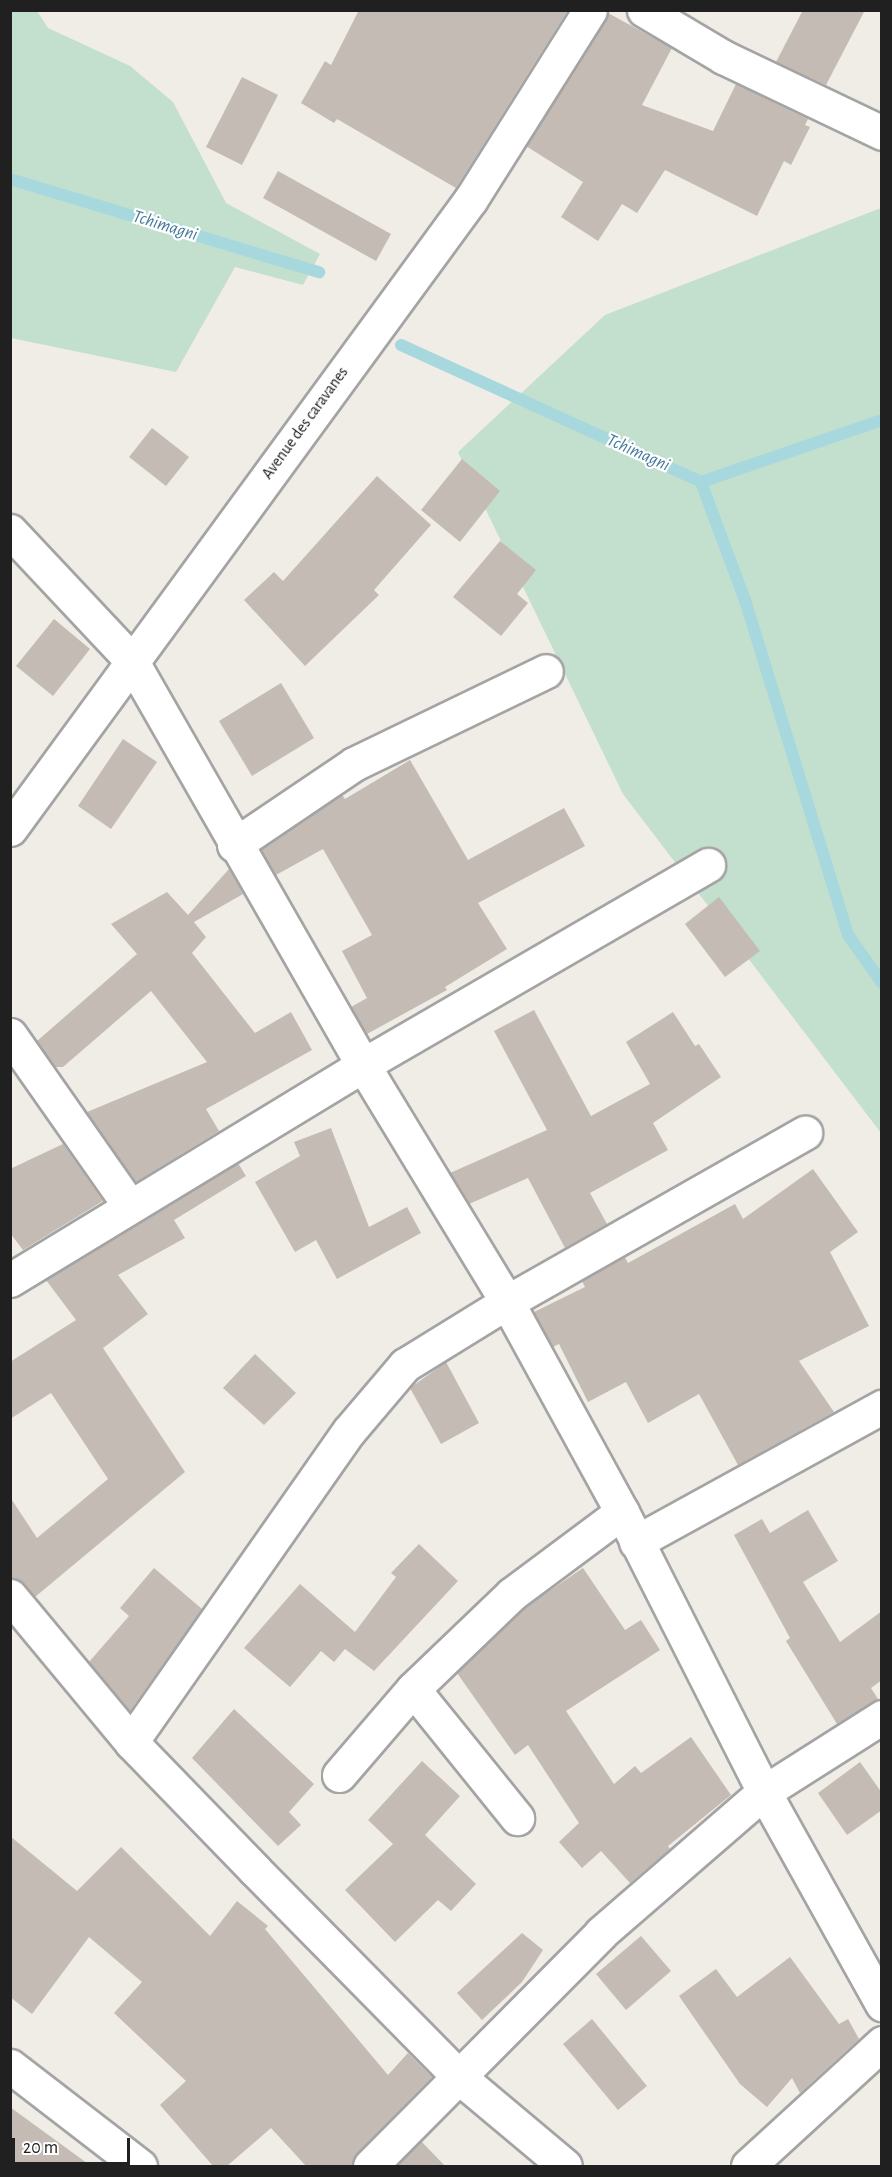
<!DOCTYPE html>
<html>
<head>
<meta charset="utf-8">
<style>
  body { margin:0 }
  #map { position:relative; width:892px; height:2177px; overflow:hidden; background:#f0ece6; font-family:"Alegreya Sans",sans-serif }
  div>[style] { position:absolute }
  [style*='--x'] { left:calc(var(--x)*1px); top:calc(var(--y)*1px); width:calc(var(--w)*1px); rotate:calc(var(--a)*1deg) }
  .wetland>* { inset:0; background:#c3dfce }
  .stream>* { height:12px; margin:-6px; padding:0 6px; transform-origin:6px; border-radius:6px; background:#a6d8de }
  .building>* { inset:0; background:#c5bbb5 }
  .roads { filter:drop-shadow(2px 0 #a4a4a4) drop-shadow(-2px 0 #a4a4a4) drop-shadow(0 2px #a4a4a4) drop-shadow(0 -2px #a4a4a4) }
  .street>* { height:33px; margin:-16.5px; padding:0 16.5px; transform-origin:16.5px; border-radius:16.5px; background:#fff }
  span { translate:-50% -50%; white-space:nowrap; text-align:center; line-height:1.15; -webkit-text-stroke:4.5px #fff; paint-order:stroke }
  .street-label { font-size:16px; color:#202020 }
  .water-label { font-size:18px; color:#427899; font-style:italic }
  .frame { position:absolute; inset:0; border:12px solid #202020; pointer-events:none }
  .scale { position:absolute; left:12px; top:2138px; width:118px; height:27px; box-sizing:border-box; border:3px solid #202020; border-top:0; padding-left:8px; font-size:18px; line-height:21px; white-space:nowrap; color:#202020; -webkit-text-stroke:4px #fff; paint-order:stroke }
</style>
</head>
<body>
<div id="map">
  <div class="wetland">
    <div style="clip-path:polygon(11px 10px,37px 11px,48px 28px,130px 66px,173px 102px,226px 203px,320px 254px,303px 285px,235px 267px,176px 372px,11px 338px)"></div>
    <div style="clip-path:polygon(881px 208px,881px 1133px,623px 794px,458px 452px,605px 315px)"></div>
  </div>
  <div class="stream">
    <div style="--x:10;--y:179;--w:323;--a:16.8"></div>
    <div style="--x:401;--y:345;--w:330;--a:24.5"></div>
    <div style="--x:701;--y:482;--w:191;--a:-18.9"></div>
    <div style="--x:701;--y:482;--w:126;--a:69.6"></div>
    <div style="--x:745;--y:600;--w:350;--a:72.9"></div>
    <div style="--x:848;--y:935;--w:59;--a:54.7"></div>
  </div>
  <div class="building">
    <div style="clip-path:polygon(359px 10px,568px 10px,456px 188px,337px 119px,334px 123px,301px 103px,325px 61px,331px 65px)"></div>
    <div style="clip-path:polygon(803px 10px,865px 10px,826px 85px,776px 62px)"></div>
    <div style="clip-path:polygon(608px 13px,672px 48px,642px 105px,713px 131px,736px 84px,808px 119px,805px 125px,810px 127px,791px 165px,784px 161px,757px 216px,665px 170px,637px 213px,622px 204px,598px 241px,561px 217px,583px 182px,526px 146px)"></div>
    <div style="clip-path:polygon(242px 77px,278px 95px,242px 165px,206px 147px)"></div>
    <div style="clip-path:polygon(278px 171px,391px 234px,376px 261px,263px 198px)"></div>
    <div style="clip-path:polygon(152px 428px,189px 457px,166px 486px,129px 457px)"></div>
    <div style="clip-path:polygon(462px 459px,500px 491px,460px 542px,421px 510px)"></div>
    <div style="clip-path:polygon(377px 476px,431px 525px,374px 590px,379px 595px,305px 666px,244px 600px,274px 572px,283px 581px)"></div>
    <div style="clip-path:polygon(500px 541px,536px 570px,517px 594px,528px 603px,501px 636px,453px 597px)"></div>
    <div style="clip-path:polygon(54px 619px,90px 649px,53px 696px,16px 666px)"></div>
    <div style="clip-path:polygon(281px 683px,314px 738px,252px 776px,219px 721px)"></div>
    <div style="clip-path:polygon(123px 739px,157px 762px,111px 829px,78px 806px)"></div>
    <div style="clip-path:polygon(410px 760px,468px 860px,564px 808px,585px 846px,478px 903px,507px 949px,445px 987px,447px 990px,367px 1034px,351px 1007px,367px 998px,342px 951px,372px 935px,323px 849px,276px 875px,261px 849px,342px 795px,345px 799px)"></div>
    <div style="clip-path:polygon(229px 869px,243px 894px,194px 922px,206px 937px,192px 953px,255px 1033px,291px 1012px,312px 1050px,206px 1109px,219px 1131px,136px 1182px,87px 1112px,207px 1062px,151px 991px,63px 1067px,55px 1067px,37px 1041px,137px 954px,111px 924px,167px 892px,188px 915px)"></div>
    <div style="clip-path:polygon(719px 897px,760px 951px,725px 977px,685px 924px)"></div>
    <div style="clip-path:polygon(534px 1010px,591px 1116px,650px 1084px,626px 1042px,673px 1012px,695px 1046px,699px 1044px,721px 1077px,653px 1123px,668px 1150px,590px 1193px,607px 1224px,565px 1248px,528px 1178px,469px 1204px,450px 1173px,547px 1130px,494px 1031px)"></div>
    <div style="clip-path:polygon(331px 1128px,369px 1227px,407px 1207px,421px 1233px,337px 1279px,316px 1240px,295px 1252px,255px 1182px,300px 1156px,294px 1142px)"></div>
    <div style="clip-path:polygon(63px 1144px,103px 1201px,23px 1250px,10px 1233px,10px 1169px)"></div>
    <div style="clip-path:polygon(238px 1163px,246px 1176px,174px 1220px,185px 1238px,118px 1275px,148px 1314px,103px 1348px,185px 1472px,35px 1597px,24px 1584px,10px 1578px,10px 1497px,37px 1538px,108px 1479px,51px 1393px,10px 1419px,10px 1362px,76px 1320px,46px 1280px)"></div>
    <div style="clip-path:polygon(813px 1169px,858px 1232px,830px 1252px,869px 1326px,799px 1361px,834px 1412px,738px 1465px,699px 1394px,648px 1423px,626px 1382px,588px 1402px,559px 1344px,553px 1347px,534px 1312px,585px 1287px,582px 1281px,625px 1257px,628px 1263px,735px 1204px,743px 1219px)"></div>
    <div style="clip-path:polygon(255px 1354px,296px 1393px,264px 1425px,223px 1388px)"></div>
    <div style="clip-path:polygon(446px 1362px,479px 1423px,441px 1444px,410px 1388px)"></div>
    <div style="clip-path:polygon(808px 1510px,838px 1561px,803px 1582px,840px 1642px,882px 1611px,882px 1680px,871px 1688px,878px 1699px,837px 1724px,786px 1641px,790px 1638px,734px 1535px,762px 1519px,770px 1533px)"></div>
    <div style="clip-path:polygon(419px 1544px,458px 1581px,374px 1671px,345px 1649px,334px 1662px,321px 1651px,290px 1687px,244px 1648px,300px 1584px,355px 1632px,396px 1577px,391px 1573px)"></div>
    <div style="clip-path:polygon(154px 1568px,202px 1609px,130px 1711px,89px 1662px,129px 1616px,120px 1608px)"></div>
    <div style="clip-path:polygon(583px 1568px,625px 1630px,641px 1620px,660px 1650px,566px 1711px,614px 1784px,635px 1766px,641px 1773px,691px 1737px,731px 1795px,668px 1846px,670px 1849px,630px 1883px,601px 1851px,582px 1868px,559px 1842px,579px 1823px,528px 1745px,515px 1755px,457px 1673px,524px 1608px)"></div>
    <div style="clip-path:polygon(234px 1709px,314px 1784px,289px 1812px,301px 1825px,278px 1846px,192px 1758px)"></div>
    <div style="clip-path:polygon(422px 1761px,460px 1796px,425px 1835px,476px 1884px,451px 1911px,438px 1900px,395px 1942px,345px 1890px,393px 1844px,368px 1820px)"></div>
    <div style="clip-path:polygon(860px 1762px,882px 1793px,882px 1810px,847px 1835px,818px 1793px)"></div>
    <div style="clip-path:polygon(10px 1836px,77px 1891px,121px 1847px,210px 1936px,237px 1901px,268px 1926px,265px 1929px,388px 2075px,408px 2053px,432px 2077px,357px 2153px,352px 2166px,306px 2166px,271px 2128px,227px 2166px,213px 2166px,160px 2105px,186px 2081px,114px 2013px,142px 1982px,89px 1937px,32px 2014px,10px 1997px)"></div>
    <div style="clip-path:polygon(522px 1933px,543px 1950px,522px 1982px,482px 2020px,457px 1993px)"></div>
    <div style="clip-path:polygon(641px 1936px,671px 1971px,626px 2010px,596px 1974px)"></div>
    <div style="clip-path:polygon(790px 1957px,839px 2024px,848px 2019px,859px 2039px,800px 2093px,792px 2078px,767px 2107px,740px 2084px,679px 1996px,716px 1969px,737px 1997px)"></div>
    <div style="clip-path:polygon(592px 2019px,647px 2086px,618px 2110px,563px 2044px)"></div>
    <div style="clip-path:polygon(10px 2107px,91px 2166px,10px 2166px)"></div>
    <div style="clip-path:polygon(421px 2141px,445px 2166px,396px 2166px)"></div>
  </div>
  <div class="roads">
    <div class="street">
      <div style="--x:644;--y:10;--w:92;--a:30.7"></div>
      <div style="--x:723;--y:57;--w:176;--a:25.5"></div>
      <div style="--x:10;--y:531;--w:177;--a:46.8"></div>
      <div style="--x:131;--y:660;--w:467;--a:60.2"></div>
      <div style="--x:363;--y:1065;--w:277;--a:58.7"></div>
      <div style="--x:507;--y:1302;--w:239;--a:61.3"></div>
      <div style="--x:622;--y:1512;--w:314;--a:63.1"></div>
      <div style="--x:764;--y:1792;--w:243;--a:60.9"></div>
      <div style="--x:10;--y:829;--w:781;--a:-53.81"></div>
      <div style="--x:471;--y:199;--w:223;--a:-57.8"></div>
      <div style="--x:234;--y:845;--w:145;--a:-34"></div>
      <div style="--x:354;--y:764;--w:213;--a:-25.8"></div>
      <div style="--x:10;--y:1035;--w:208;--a:55"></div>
      <div style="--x:10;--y:1280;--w:413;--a:-31.3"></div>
      <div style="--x:363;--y:1065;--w:399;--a:-30.1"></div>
      <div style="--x:636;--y:1542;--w:281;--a:-28.8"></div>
      <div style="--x:10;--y:1596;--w:190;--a:50.3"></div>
      <div style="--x:131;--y:1742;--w:178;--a:45.9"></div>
      <div style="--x:255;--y:1870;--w:291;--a:45.4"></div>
      <div style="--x:459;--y:2077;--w:138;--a:40"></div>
      <div style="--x:413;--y:1689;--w:166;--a:51.1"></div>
      <div style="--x:131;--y:1742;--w:380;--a:-55"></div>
      <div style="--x:349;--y:1431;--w:87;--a:-49.7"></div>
      <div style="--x:405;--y:1365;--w:120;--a:-31.7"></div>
      <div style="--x:507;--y:1302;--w:343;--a:-29.6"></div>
      <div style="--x:339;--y:1775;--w:113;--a:-49.3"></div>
      <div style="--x:413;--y:1689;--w:137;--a:-43.8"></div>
      <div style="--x:512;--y:1594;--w:137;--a:-36.7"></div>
      <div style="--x:10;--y:2066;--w:164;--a:37.6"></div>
      <div style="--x:370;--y:2166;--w:328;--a:-45.2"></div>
      <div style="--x:601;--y:1933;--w:216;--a:-40.9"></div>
      <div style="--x:764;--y:1792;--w:140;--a:-32.4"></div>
      <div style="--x:748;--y:2166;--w:182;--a:-42.5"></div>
    </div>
  </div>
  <div class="street-label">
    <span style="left:305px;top:423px;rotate:-54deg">Avenue des caravanes</span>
  </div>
  <div class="water-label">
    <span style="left:165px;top:226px;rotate:17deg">Tchimagni</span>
    <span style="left:638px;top:453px;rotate:24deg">Tchimagni</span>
  </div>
  <div class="frame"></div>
  <div class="scale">20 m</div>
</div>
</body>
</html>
